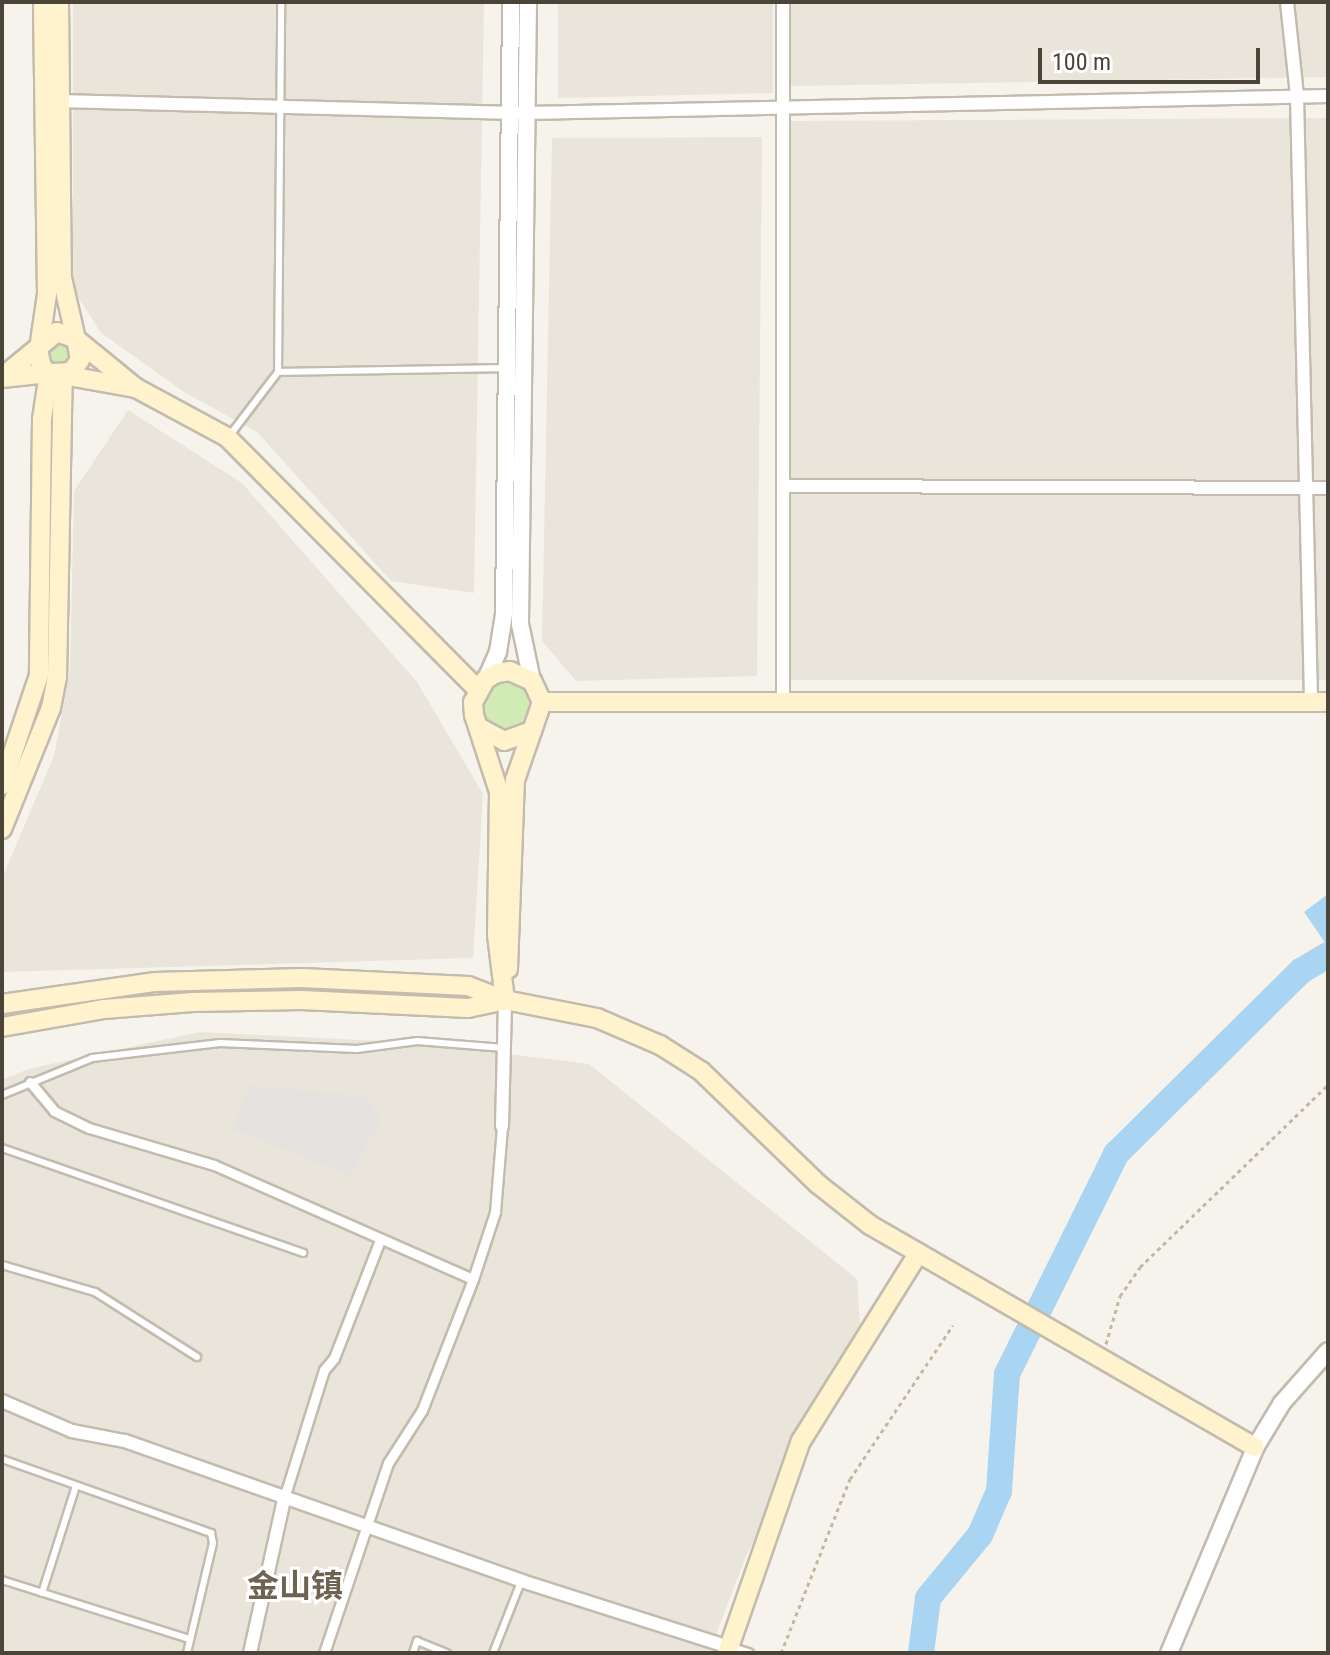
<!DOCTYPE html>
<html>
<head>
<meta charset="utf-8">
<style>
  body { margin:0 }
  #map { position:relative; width:1330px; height:1655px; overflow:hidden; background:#f6f3ec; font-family:"Roboto Condensed","Noto Sans SC",sans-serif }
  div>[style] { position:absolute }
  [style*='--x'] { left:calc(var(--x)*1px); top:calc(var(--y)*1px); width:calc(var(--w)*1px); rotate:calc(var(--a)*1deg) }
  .residential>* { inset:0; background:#eae5da }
  .green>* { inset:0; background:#d2eab5 }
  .round { border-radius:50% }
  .parking>* { inset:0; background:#e5e3e0 }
  .water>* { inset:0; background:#a9d4f2 }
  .river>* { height:26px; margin:-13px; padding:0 13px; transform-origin:13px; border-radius:13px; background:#a9d4f2 }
  .path>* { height:3px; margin-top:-1.5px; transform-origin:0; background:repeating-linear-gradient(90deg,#c4b79f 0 4px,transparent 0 8px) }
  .roads { filter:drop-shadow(2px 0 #c2bbae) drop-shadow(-2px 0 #c2bbae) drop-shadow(0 2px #c2bbae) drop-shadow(0 -2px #c2bbae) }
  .service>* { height:6px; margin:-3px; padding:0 3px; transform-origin:3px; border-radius:3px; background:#fff }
  .pedestrian>* { height:9px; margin:-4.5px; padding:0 4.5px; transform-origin:4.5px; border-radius:4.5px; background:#fff }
  .minor>* { height:12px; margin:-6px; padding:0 6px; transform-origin:6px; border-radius:6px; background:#fff }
  .tertiary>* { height:16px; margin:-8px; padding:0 8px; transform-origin:8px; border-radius:8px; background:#fff }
  .secondary>* { height:18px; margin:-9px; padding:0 9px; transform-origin:9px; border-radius:9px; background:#fff3cd }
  span { translate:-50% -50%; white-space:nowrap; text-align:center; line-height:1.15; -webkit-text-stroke:6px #fff; paint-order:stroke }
  .district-label { font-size:32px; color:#6e6250; font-weight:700 }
  .frame { position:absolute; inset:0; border:4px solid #4b4439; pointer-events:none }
  .scale { position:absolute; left:1038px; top:48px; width:222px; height:36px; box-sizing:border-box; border:4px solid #4b4439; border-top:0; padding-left:10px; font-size:24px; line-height:28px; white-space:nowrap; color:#4b4439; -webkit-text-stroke:6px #fff; paint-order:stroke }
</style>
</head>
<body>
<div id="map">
  <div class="residential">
    <div style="clip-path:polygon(73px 2px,484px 2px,474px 593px,391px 581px,257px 432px,184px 392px,101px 333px,73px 289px)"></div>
    <div style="clip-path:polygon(558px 2px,773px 2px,773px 93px,558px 98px)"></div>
    <div style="clip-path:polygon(790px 2px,1328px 2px,1328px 77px,790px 86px)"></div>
    <div style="clip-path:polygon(1328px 118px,1328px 680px,791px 680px,789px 121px)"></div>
    <div style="clip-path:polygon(762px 137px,757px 676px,576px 681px,542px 641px,552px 138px)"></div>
    <div style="clip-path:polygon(128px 410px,242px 483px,417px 682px,483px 794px,473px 958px,2px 972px,2px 878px,54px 756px,70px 670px,74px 491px)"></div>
    <div style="clip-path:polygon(200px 1032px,420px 1043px,589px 1064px,857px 1279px,860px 1325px,746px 1556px,709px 1653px,2px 1653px,2px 1080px,28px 1069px)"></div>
  </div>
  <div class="green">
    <div class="round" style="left:48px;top:342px;width:22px;height:22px"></div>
    <div class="round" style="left:483px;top:681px;width:50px;height:50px"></div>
  </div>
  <div class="parking">
    <div style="clip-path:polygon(249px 1085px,363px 1096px,382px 1118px,350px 1176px,232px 1129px)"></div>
  </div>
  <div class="water">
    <div style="clip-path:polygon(1328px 894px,1328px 947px,1304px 912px)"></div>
  </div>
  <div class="river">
    <div style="--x:921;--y:1653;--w:55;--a:-82.7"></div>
    <div style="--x:928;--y:1598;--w:82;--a:-50.5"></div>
    <div style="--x:980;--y:1535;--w:48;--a:-66.6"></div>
    <div style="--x:999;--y:1491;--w:117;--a:-86.1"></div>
    <div style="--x:1007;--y:1374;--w:246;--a:-63.6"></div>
    <div style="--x:1116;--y:1154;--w:260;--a:-44.7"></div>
    <div style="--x:1301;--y:971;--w:31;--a:-31"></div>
  </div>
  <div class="path">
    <div style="--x:1106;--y:1344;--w:50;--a:-73.7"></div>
    <div style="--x:1120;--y:1296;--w:35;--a:-55"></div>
    <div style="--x:1140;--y:1267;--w:262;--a:-44.1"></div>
    <div style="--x:781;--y:1653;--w:187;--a:-68.4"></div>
    <div style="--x:850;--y:1479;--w:185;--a:-56.2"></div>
  </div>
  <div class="roads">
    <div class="service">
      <div style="--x:278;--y:372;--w:228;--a:-1"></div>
      <div style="--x:230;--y:435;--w:79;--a:-52.7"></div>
      <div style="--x:278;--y:372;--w:370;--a:-89.5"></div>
      <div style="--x:2;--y:1095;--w:97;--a:-22.3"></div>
      <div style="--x:92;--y:1058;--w:129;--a:-6.7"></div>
      <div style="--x:220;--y:1043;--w:137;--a:2.5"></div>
      <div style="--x:357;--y:1049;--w:61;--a:-7.6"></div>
      <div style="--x:417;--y:1041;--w:87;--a:4.6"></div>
      <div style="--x:2;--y:1148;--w:319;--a:19.2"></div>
      <div style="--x:2;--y:1265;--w:97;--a:16.2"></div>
      <div style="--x:95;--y:1292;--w:121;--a:32.5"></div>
      <div style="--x:2;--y:1459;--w:222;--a:19.5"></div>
      <div style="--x:211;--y:1533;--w:10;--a:79"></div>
      <div style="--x:213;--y:1543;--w:113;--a:103.3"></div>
      <div style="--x:2;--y:1580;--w:196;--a:17.5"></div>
      <div style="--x:42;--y:1593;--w:112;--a:-72.4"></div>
      <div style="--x:413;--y:1653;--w:13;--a:-72"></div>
      <div style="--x:417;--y:1641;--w:32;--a:22"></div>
      <div style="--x:493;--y:1653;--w:76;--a:-68.5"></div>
    </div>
    <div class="pedestrian">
      <div style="--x:30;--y:1082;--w:38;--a:50"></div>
      <div style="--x:54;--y:1111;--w:39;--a:26"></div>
      <div style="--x:89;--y:1128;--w:130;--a:16.5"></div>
      <div style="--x:214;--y:1165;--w:283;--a:23.8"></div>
      <div style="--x:285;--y:1495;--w:131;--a:-72.7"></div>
      <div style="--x:324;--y:1370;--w:16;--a:-50"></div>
      <div style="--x:334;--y:1358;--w:127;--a:-68.7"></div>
      <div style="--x:729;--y:1647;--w:20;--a:18"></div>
      <div style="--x:324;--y:1653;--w:200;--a:-71.4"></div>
      <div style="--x:388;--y:1463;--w:63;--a:-57.3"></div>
      <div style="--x:422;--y:1410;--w:141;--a:-68.7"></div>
      <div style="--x:473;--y:1279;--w:71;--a:-71.8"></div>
      <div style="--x:495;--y:1212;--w:86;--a:-85.3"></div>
    </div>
    <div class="minor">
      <div style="--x:1287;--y:2;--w:95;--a:83.9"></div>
      <div style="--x:1297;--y:96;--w:605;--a:88.67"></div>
      <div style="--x:60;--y:101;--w:466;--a:1.5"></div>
      <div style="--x:526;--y:113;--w:802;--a:-1.21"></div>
      <div style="--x:783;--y:486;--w:545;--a:0.21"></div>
      <div style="--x:783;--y:702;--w:700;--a:-90"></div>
      <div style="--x:502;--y:1126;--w:126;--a:-88.6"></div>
      <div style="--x:2;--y:1401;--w:76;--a:23.2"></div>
      <div style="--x:72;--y:1431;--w:54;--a:10.7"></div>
      <div style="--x:125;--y:1441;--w:421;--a:19.4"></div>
      <div style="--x:522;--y:1581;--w:217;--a:17.7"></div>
      <div style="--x:250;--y:1653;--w:162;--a:-77.5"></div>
    </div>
    <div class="tertiary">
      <div style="--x:528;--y:2;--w:622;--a:90.74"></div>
      <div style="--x:520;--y:624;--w:58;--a:78.1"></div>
      <div style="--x:486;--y:679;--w:30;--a:-66"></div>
      <div style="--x:498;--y:652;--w:39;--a:-81"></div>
      <div style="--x:504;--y:613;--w:611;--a:-89.34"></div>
      <div style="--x:1169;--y:1653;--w:225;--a:-67.2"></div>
      <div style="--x:1256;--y:1446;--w:50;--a:-58.8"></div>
      <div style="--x:1282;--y:1403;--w:69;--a:-48.5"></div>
    </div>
    <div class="secondary">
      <div style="--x:59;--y:2;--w:276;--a:89.4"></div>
      <div style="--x:62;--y:278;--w:63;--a:77.1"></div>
      <div style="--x:76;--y:339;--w:77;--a:39.2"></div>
      <div style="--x:136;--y:388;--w:103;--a:28.3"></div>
      <div style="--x:227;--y:437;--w:355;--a:45.2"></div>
      <div style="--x:40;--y:342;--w:49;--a:-81.7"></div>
      <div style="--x:47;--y:294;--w:292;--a:-90.8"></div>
      <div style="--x:6;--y:374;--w:66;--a:-39.5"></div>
      <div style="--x:57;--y:332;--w:20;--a:20"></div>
      <div style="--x:76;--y:339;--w:21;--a:79"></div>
      <div style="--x:80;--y:360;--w:15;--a:127"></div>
      <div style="--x:71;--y:372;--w:22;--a:177"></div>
      <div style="--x:49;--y:373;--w:9;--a:-139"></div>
      <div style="--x:42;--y:367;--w:18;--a:-103"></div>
      <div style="--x:2;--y:378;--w:47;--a:-6.1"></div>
      <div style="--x:49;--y:373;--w:47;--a:98.7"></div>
      <div style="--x:42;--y:419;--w:256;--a:90.7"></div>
      <div style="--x:39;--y:675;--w:116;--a:108.6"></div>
      <div style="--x:542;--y:702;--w:786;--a:0"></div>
      <div style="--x:480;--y:728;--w:27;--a:28"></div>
      <div style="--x:504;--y:741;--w:30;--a:-20"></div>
      <div style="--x:532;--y:731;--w:31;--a:-71"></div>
      <div style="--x:542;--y:702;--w:23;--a:-115"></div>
      <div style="--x:532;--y:681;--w:24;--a:-156"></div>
      <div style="--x:510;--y:671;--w:13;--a:171"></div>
      <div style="--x:497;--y:673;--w:13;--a:151"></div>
      <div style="--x:486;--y:679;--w:26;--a:119"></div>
      <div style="--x:473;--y:702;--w:13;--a:86"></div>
      <div style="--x:474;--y:715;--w:81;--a:72"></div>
      <div style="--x:499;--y:792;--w:143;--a:90.8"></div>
      <div style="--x:497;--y:935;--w:65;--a:83"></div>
      <div style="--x:2;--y:829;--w:131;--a:-68"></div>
      <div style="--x:51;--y:708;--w:32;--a:-79"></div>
      <div style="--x:57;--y:677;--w:302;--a:-88.9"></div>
      <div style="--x:63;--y:375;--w:74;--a:10.1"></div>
      <div style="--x:508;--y:969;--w:189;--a:-87.9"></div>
      <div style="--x:515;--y:780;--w:52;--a:-70.9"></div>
      <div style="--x:2;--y:1004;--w:155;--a:-8.2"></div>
      <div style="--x:155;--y:982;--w:147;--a:-1.6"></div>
      <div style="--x:302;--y:978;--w:166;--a:2.8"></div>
      <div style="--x:468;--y:986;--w:40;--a:21"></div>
      <div style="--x:505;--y:1000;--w:94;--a:11.1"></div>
      <div style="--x:597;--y:1018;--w:69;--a:23.2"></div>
      <div style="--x:660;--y:1045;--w:49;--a:32.4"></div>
      <div style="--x:701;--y:1071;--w:163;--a:44"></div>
      <div style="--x:818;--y:1184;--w:66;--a:38.3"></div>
      <div style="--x:870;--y:1225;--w:444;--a:30"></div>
      <div style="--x:2;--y:1027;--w:104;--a:-10"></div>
      <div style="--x:104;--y:1009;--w:89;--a:-4.5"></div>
      <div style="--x:193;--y:1002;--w:109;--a:-1.1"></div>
      <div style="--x:302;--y:1000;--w:166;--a:2.8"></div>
      <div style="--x:468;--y:1008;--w:38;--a:-12"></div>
      <div style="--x:727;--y:1653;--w:225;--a:-70.8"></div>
      <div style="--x:801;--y:1441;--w:221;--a:-58"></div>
    </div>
  </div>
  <div class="district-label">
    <span style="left:295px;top:1586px">金山镇</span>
  </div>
  <div class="frame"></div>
  <div class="scale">100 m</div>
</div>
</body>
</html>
